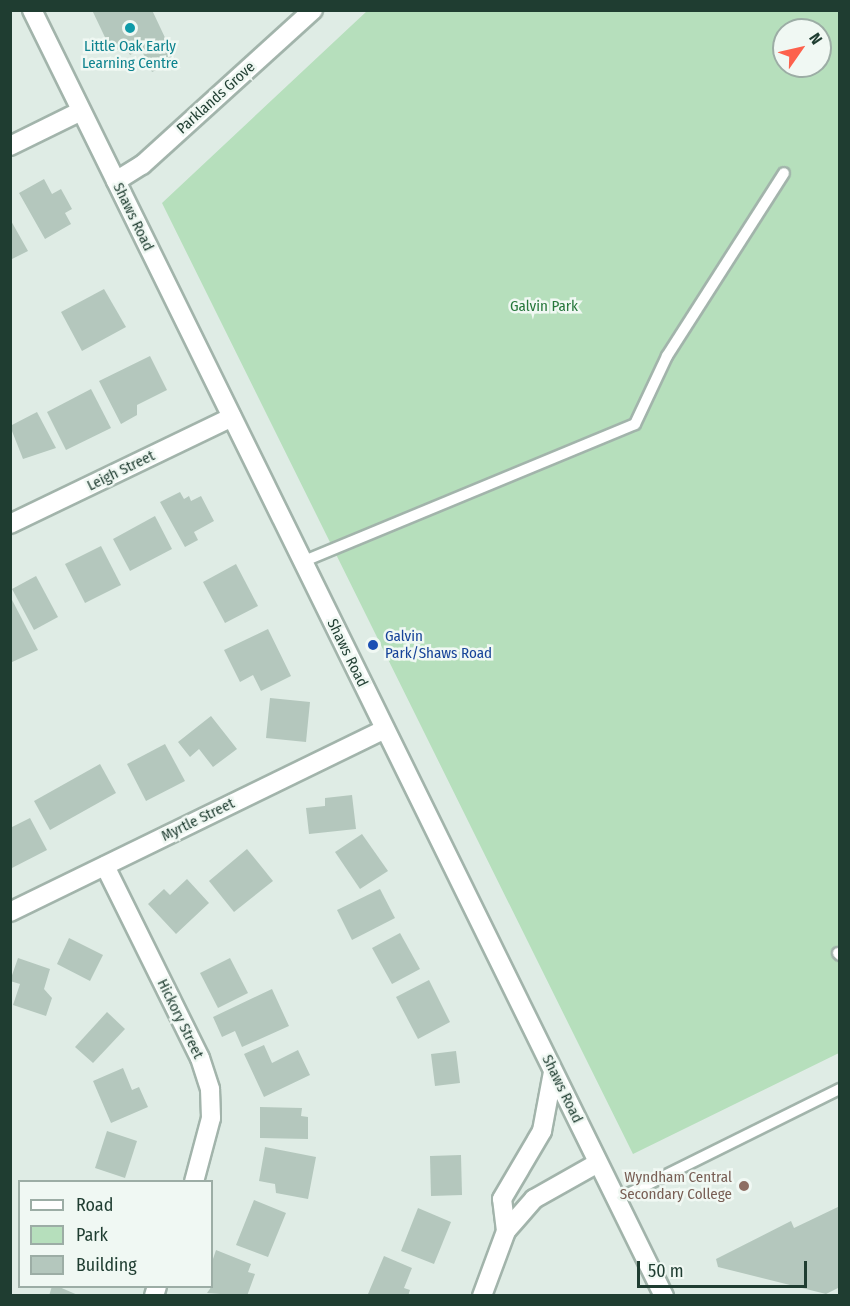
<!DOCTYPE html>
<html>
<head>
<meta charset="utf-8">
<style>
  body { margin:0 }
  #map { position:relative; width:850px; height:1306px; overflow:hidden; background:#dfece5; font-family:"Fira Sans Condensed",sans-serif }
  div>[style] { position:absolute }
  [style*='--x'] { left:calc(var(--x)*1px); top:calc(var(--y)*1px); width:calc(var(--w)*1px); rotate:calc(var(--a)*1deg) }
  .green>* { inset:0; background:#b6dfbc }
  .building>* { inset:0; background:#b4c7bd }
  .roads { filter:drop-shadow(2px 0 #a2b4ab) drop-shadow(-2px 0 #a2b4ab) drop-shadow(0 2px #a2b4ab) drop-shadow(0 -2px #a2b4ab) }
  .lane>* { height:10px; margin:-5px; padding:0 5px; transform-origin:5px; border-radius:5px; background:#fff }
  .street>* { height:18px; margin:-9px; padding:0 9px; transform-origin:9px; border-radius:9px; background:#fff }
  .secondary>* { height:18px; margin:-9px; padding:0 9px; transform-origin:9px; border-radius:9px; background:#fff }
  .dots>* { width:16px; height:16px; translate:-50% -50%; box-sizing:border-box; border:3px solid #f0f8f3; border-radius:50% }
  span { translate:-50% -50%; white-space:nowrap; text-align:center; line-height:1.15; -webkit-text-stroke:5px #f0f8f3; paint-order:stroke }
  .culture-label { font-size:15px; color:#0d838f }
  .street-label { font-size:15px; color:#1f3d31 }
  .park-label { font-size:15px; color:#26773b }
  .transit-label { font-size:15px; color:#164399 }
  .left { translate:0 -50%; text-align:left }
  .education-label { font-size:15px; color:#785e54 }
  .right { translate:-100% -50%; text-align:right }
  .frame { position:absolute; inset:0; border:12px solid #1f3d31; pointer-events:none }
  .legend { position:absolute; left:18px; top:1180px; width:195px; height:108px; box-sizing:border-box; background:#f0f8f3; border:2px solid #9cada5; margin:0; padding:8px 10px; list-style:none; font-size:18px; color:#1f3d31 }
  .legend li { display:flex; align-items:center; gap:12px; height:30px }
  .legend b { width:30px; border:2px solid #9cada5 }
  .north { position:absolute; left:772px; top:18px; width:60px; height:60px; box-sizing:border-box; background:#f0f8f3; border:2px solid #9cada5; border-radius:50%; rotate:56deg; font-size:16px; font-weight:700; line-height:24px; text-align:center; color:#1f3d31 }
  .north::after { content:''; display:block; margin:auto; width:21px; height:27px; background:#fd614c; clip-path:polygon(50% 0,100% 100%,50% 72%,0 100%) }
  .scale { position:absolute; left:637px; top:1261px; width:170px; height:27px; box-sizing:border-box; border:3px solid #1f3d31; border-top:0; padding-left:8px; font-size:18px; line-height:21px; white-space:nowrap; color:#1f3d31; -webkit-text-stroke:4px #f0f8f3; paint-order:stroke }
</style>
</head>
<body>
<div id="map">
  <div class="green">
    <div style="clip-path:polygon(evenodd,367px 11px,839px 11px,839px 1053px,633px 1154px,162px 203px,367px 11px,784px 30px,820px 30px,820px 66px,784px 66px,784px 30px)"></div>
  </div>
  <div class="building">
    <div style="clip-path:polygon(92px 10px,152px 10px,176px 61px,152px 72px,141px 49px,130px 55px,125px 46px,112px 52px)"></div>
    <div style="clip-path:polygon(44px 179px,52px 194px,61px 189px,72px 209px,65px 213px,71px 224px,45px 239px,19px 193px)"></div>
    <div style="clip-path:polygon(10px 219px,28px 251px,10px 260px)"></div>
    <div style="clip-path:polygon(104px 289px,126px 327px,82px 351px,61px 312px)"></div>
    <div style="clip-path:polygon(150px 356px,167px 390px,137px 405px,137px 415px,121px 424px,99px 381px)"></div>
    <div style="clip-path:polygon(91px 389px,111px 428px,66px 450px,47px 412px)"></div>
    <div style="clip-path:polygon(37px 412px,56px 448px,23px 459px,10px 426px)"></div>
    <div style="clip-path:polygon(180px 492px,184px 499px,189px 496px,191px 501px,201px 496px,214px 521px,194px 532px,198px 540px,185px 547px,160px 502px)"></div>
    <div style="clip-path:polygon(155px 516px,172px 549px,130px 571px,113px 539px)"></div>
    <div style="clip-path:polygon(101px 546px,121px 585px,85px 603px,65px 564px)"></div>
    <div style="clip-path:polygon(236px 564px,258px 606px,225px 623px,203px 582px)"></div>
    <div style="clip-path:polygon(36px 576px,58px 617px,34px 630px,12px 589px)"></div>
    <div style="clip-path:polygon(10px 596px,38px 650px,10px 663px)"></div>
    <div style="clip-path:polygon(268px 629px,291px 676px,261px 691px,253px 675px,240px 682px,224px 650px)"></div>
    <div style="clip-path:polygon(270px 698px,310px 702px,306px 742px,266px 738px)"></div>
    <div style="clip-path:polygon(211px 716px,237px 749px,213px 767px,199px 749px,190px 757px,178px 742px)"></div>
    <div style="clip-path:polygon(165px 744px,185px 781px,146px 801px,127px 764px)"></div>
    <div style="clip-path:polygon(100px 764px,116px 793px,50px 830px,34px 801px)"></div>
    <div style="clip-path:polygon(352px 795px,356px 829px,309px 834px,306px 808px,325px 806px,325px 798px)"></div>
    <div style="clip-path:polygon(30px 818px,47px 850px,10px 869px,10px 828px)"></div>
    <div style="clip-path:polygon(362px 834px,388px 871px,360px 889px,335px 852px)"></div>
    <div style="clip-path:polygon(247px 849px,273px 881px,234px 912px,209px 881px)"></div>
    <div style="clip-path:polygon(187px 879px,209px 903px,176px 934px,148px 904px,164px 889px,170px 895px)"></div>
    <div style="clip-path:polygon(380px 889px,395px 918px,352px 940px,337px 910px)"></div>
    <div style="clip-path:polygon(400px 933px,420px 969px,392px 984px,372px 948px)"></div>
    <div style="clip-path:polygon(69px 938px,103px 955px,90px 981px,57px 964px)"></div>
    <div style="clip-path:polygon(18px 958px,50px 969px,44px 989px,52px 998px,46px 1016px,13px 1005px,20px 984px,10px 981px)"></div>
    <div style="clip-path:polygon(230px 958px,248px 993px,218px 1008px,200px 973px)"></div>
    <div style="clip-path:polygon(429px 980px,450px 1022px,418px 1039px,396px 997px)"></div>
    <div style="clip-path:polygon(272px 989px,289px 1026px,242px 1047px,235px 1031px,222px 1037px,213px 1017px)"></div>
    <div style="clip-path:polygon(107px 1012px,125px 1029px,93px 1063px,75px 1047px)"></div>
    <div style="clip-path:polygon(264px 1045px,272px 1063px,298px 1050px,310px 1075px,264px 1097px,244px 1054px)"></div>
    <div style="clip-path:polygon(456px 1051px,460px 1083px,435px 1086px,431px 1054px)"></div>
    <div style="clip-path:polygon(123px 1068px,132px 1090px,139px 1087px,148px 1107px,111px 1123px,93px 1081px)"></div>
    <div style="clip-path:polygon(260px 1107px,302px 1108px,301px 1116px,308px 1117px,308px 1139px,260px 1138px)"></div>
    <div style="clip-path:polygon(107px 1131px,137px 1141px,125px 1178px,95px 1168px)"></div>
    <div style="clip-path:polygon(265px 1147px,316px 1157px,308px 1199px,276px 1193px,275px 1184px,259px 1181px)"></div>
    <div style="clip-path:polygon(461px 1155px,462px 1195px,431px 1196px,430px 1156px)"></div>
    <div style="clip-path:polygon(254px 1200px,286px 1213px,268px 1257px,236px 1245px)"></div>
    <div style="clip-path:polygon(840px 1206px,840px 1287px,826px 1294px,718px 1267px,716px 1259px,791px 1221px,794px 1228px)"></div>
    <div style="clip-path:polygon(418px 1208px,451px 1222px,434px 1264px,401px 1251px)"></div>
    <div style="clip-path:polygon(216px 1250px,251px 1264px,248px 1272px,255px 1274px,247px 1296px,207px 1293px,212px 1286px,212px 1262px)"></div>
    <div style="clip-path:polygon(384px 1256px,412px 1268px,404px 1288px,410px 1290px,408px 1296px,368px 1294px)"></div>
    <div style="clip-path:polygon(52px 1286px,57px 1286px,80px 1296px,49px 1296px)"></div>
  </div>
  <div class="roads">
    <div class="lane">
      <div style="--x:302;--y:562;--w:360;--a:-22.5"></div>
      <div style="--x:635;--y:424;--w:75;--a:-64.8"></div>
      <div style="--x:667;--y:356;--w:217;--a:-57.4"></div>
      <div style="--x:838;--y:953;--w:3;--a:45"></div>
      <div style="--x:616;--y:1200;--w:250;--a:-26.4"></div>
    </div>
    <div class="street">
      <div style="--x:10;--y:146;--w:79;--a:-26.2"></div>
      <div style="--x:116;--y:181;--w:31;--a:-32"></div>
      <div style="--x:142;--y:165;--w:231;--a:-42.2"></div>
      <div style="--x:10;--y:524;--w:246;--a:-25.7"></div>
      <div style="--x:105;--y:866;--w:214;--a:63.7"></div>
      <div style="--x:200;--y:1058;--w:33;--a:72"></div>
      <div style="--x:210;--y:1089;--w:29;--a:88"></div>
      <div style="--x:211;--y:1118;--w:66;--a:104.9"></div>
      <div style="--x:10;--y:912;--w:417;--a:-26"></div>
      <div style="--x:154;--y:1296;--w:10;--a:-73"></div>
    </div>
    <div class="secondary">
      <div style="--x:32;--y:10;--w:1433;--a:63.83"></div>
      <div style="--x:506;--y:1231;--w:32;--a:-97"></div>
      <div style="--x:502;--y:1199;--w:79;--a:-59.5"></div>
      <div style="--x:542;--y:1131;--w:60;--a:-79.4"></div>
      <div style="--x:482;--y:1296;--w:69;--a:-69.7"></div>
      <div style="--x:506;--y:1231;--w:43;--a:-48.8"></div>
      <div style="--x:534;--y:1199;--w:73;--a:-29.4"></div>
    </div>
  </div>
  <div class="dots">
    <div style="left:130px;top:28px;background:#0f9aa8"></div>
    <div style="left:373px;top:645px;background:#1a4fb4"></div>
    <div style="left:744px;top:1186px;background:#8d6e63"></div>
  </div>
  <div class="culture-label">
    <span style="left:130px;top:55px">Little Oak Early<br>Learning Centre</span>
  </div>
  <div class="street-label">
    <span style="left:216px;top:98px;rotate:-42deg">Parklands Grove</span>
    <span style="left:133px;top:217px;rotate:64deg">Shaws Road</span>
    <span style="left:121px;top:471px;rotate:-26deg">Leigh Street</span>
    <span style="left:347px;top:653px;rotate:64deg">Shaws Road</span>
    <span style="left:198px;top:820px;rotate:-26deg">Myrtle Street</span>
    <span style="left:180px;top:1019px;rotate:64deg">Hickory Street</span>
    <span style="left:562px;top:1089px;rotate:64deg">Shaws Road</span>
  </div>
  <div class="park-label">
    <span style="left:544px;top:307px">Galvin Park</span>
  </div>
  <div class="transit-label">
    <span class="left" style="left:385px;top:645px">Galvin<br>Park/Shaws Road</span>
  </div>
  <div class="education-label">
    <span class="right" style="left:732px;top:1186px">Wyndham Central<br>Secondary College</span>
  </div>
  <div class="frame"></div>
  <ul class="legend">
  <li><b style="height:8px;background:#fff"></b>Road</li>
  <li><b style="height:16px;background:#b6dfbc"></b>Park</li>
  <li><b style="height:16px;background:#b4c7bd"></b>Building</li>
  </ul>
  <div class="north">N</div>
  <div class="scale">50 m</div>
</div>
</body>
</html>
